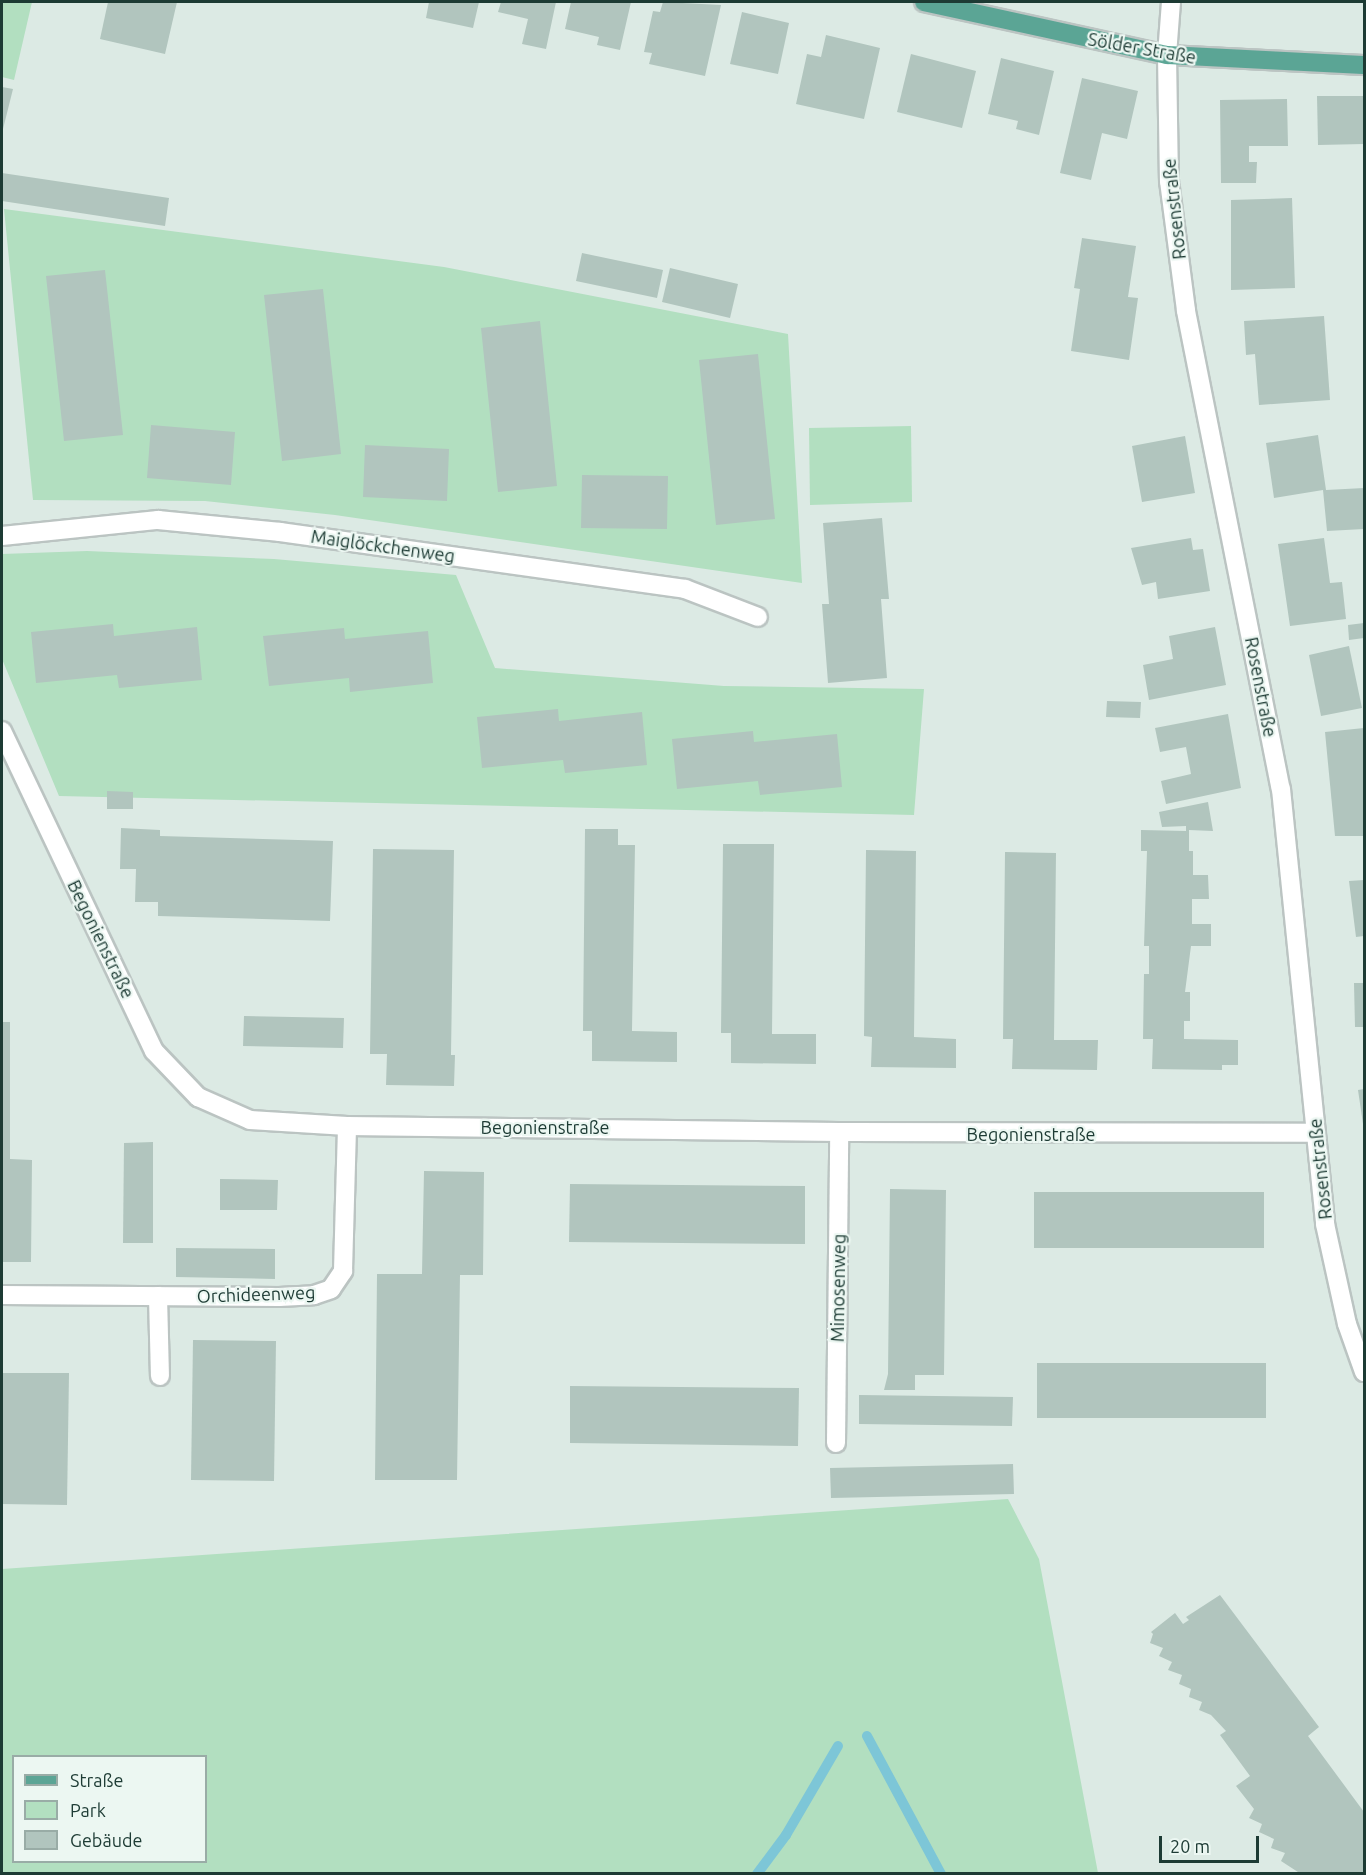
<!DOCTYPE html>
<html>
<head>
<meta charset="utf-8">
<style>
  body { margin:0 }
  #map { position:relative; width:1366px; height:1875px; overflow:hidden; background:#dceae4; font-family:Ubuntu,sans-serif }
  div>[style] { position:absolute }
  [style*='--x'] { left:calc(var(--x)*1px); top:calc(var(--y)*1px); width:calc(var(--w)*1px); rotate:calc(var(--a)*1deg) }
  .green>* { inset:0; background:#b2dfc0 }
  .stream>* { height:10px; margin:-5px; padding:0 5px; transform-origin:5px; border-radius:5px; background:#7dc6d7 }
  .building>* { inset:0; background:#b1c5be }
  .roads { filter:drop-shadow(2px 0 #bbc4c2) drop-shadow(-2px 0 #bbc4c2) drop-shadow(0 2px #bbc4c2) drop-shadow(0 -2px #bbc4c2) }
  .minor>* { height:18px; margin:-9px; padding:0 9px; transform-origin:9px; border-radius:9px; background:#fff }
  .major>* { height:18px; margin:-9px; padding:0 9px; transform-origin:9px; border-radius:9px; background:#5ba595 }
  span { translate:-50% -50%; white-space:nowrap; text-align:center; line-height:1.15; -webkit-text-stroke:4.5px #ecf7f2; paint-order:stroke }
  .street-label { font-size:18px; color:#1d3b34 }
  .frame { position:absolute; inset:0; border:3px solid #1d3b34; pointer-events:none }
  .legend { position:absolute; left:12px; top:1755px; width:195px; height:108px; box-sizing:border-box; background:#ecf7f2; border:2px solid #99aca6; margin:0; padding:8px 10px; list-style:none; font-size:18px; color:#1d3b34 }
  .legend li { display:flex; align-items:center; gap:12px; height:30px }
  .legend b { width:30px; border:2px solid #99aca6 }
  .scale { position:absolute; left:1159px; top:1836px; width:100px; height:27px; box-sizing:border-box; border:3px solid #1d3b34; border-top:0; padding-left:8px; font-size:18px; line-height:21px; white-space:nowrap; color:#1d3b34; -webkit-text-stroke:4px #ecf7f2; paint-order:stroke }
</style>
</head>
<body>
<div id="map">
  <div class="green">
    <div style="clip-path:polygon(2px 2px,32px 2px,14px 80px,2px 77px)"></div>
    <div style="clip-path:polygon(4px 209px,444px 267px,788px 334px,802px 583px,335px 515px,205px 501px,33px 500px)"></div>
    <div style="clip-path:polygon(911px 426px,912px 502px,810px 505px,809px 428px)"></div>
    <div style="clip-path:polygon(87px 551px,274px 559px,456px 575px,495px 668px,724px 686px,924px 689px,914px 815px,59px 796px,2px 659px,2px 554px)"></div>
    <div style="clip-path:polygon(evenodd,1008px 1499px,1039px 1559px,1098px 1873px,2px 1873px,2px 1569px,1008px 1499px,14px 1756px,206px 1756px,206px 1862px,14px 1862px,14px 1756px)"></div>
  </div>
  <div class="stream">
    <div style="--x:867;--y:1736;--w:157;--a:61.8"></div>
    <div style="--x:757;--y:1874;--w:49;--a:-53.4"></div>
    <div style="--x:786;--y:1835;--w:103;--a:-59.7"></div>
  </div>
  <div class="building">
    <div style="clip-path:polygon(108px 2px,177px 2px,165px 54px,100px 39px)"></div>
    <div style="clip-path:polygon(429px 2px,479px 2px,473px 28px,426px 18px)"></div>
    <div style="clip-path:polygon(501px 2px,556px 2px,546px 49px,522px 44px,528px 19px,498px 12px)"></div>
    <div style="clip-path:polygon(571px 2px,631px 2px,620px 50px,597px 45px,599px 37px,565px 29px)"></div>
    <div style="clip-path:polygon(663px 2px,721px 5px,705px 76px,649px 64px,652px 53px,644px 52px,653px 11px,660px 12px)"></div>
    <div style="clip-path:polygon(742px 12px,789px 23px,778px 74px,730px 64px)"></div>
    <div style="clip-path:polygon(826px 35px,880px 48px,864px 119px,796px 104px,807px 54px,821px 57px)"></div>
    <div style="clip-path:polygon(911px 54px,976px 71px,962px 128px,897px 112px)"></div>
    <div style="clip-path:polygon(1001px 58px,1054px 71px,1039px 135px,1016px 129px,1018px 121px,988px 114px)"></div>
    <div style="clip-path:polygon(1082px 78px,1138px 91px,1127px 139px,1102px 133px,1091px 180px,1060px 173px)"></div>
    <div style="clip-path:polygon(2px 87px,13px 89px,2px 133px)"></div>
    <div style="clip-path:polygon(1317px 96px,1364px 96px,1364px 144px,1318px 145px)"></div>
    <div style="clip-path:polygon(1287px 99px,1288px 146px,1249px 146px,1249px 162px,1257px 162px,1256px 183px,1221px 183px,1220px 100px)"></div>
    <div style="clip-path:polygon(2px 173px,169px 198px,165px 226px,2px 201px)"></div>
    <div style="clip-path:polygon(1292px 198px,1295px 288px,1231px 290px,1231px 200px)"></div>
    <div style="clip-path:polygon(1082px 238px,1136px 246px,1128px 297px,1138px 298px,1129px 360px,1071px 351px,1080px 289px,1074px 288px)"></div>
    <div style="clip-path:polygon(582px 253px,663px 270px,657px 298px,576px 281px)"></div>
    <div style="clip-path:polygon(670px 268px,738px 284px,730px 318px,662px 302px)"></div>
    <div style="clip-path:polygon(105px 270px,123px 435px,64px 441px,46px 276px)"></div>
    <div style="clip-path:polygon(323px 289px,341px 454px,282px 461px,264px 295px)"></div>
    <div style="clip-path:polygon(1324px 316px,1330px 400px,1259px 405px,1255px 354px,1246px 355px,1244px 321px)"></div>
    <div style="clip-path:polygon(540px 321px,557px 486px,498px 492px,481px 328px)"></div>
    <div style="clip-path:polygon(758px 354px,775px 519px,716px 525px,699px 360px)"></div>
    <div style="clip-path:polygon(151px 425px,235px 432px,231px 485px,147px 478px)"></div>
    <div style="clip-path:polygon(1318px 435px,1326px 490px,1364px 488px,1364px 529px,1327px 531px,1323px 490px,1274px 498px,1266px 443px)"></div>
    <div style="clip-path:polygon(1185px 436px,1195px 493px,1142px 502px,1132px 446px)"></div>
    <div style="clip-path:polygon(365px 445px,449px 449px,447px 501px,363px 497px)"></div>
    <div style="clip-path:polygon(582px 475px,668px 476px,667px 529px,581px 528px)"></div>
    <div style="clip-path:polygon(882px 518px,889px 599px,881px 599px,887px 678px,828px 683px,822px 604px,829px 604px,823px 523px)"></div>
    <div style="clip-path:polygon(1191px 538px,1193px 550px,1203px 549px,1210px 591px,1158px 599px,1156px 582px,1142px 585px,1131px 548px)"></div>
    <div style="clip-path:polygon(1324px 538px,1330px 583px,1342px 582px,1346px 619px,1290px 626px,1278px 544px)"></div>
    <div style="clip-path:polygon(1364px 623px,1364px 638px,1349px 640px,1348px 625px)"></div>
    <div style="clip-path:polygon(113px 624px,114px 636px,197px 627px,202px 680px,119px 688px,117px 675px,36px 683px,31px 632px)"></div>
    <div style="clip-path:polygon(1215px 627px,1226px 685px,1149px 700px,1143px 665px,1173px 659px,1169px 636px)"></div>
    <div style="clip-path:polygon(344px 628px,345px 639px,428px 631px,433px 683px,350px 692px,349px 678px,269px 686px,263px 636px)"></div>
    <div style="clip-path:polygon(1349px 646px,1362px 708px,1321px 716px,1309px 655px)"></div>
    <div style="clip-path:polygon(1107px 701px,1141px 702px,1140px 718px,1106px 717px)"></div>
    <div style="clip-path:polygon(558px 709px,559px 721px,642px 712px,647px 765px,565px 773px,563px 760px,482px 768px,477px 717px)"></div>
    <div style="clip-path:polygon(1228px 714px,1241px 788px,1166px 804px,1161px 781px,1191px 774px,1186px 747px,1160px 752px,1155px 728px)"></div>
    <div style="clip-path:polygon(1364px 728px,1364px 836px,1335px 836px,1325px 732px)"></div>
    <div style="clip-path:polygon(753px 731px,754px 742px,837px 734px,842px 787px,760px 795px,758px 781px,677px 789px,672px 739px)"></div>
    <div style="clip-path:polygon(107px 791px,133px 792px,133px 809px,107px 809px)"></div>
    <div style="clip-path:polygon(1208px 802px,1213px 831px,1189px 830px,1189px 851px,1193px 851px,1193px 875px,1208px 875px,1209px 899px,1192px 899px,1192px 924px,1211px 924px,1211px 946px,1191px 946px,1185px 992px,1190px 992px,1190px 1021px,1184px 1021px,1184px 1039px,1238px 1040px,1238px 1065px,1222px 1065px,1222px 1070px,1152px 1069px,1153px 1039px,1143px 1039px,1144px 974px,1149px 974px,1149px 946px,1144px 946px,1147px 851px,1141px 851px,1141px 830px,1186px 831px,1186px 826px,1162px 827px,1159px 812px)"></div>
    <div style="clip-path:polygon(121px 828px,160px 830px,160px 836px,333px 841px,330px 921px,158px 916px,158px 902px,135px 902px,136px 869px,120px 869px)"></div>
    <div style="clip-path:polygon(585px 829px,618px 829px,618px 845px,635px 845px,632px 1031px,677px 1032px,677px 1062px,592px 1061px,592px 1031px,583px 1031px)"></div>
    <div style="clip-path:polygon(723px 844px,774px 844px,772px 1034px,816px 1034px,816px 1064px,731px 1063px,731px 1033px,721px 1033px)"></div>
    <div style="clip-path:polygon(373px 849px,454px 850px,451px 1055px,455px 1055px,454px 1086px,386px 1085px,387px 1054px,370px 1054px)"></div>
    <div style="clip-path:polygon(866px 850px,916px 851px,914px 1037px,956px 1039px,956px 1068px,871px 1067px,872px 1037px,864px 1036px)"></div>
    <div style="clip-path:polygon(1005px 852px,1056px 853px,1054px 1040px,1098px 1040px,1097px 1070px,1012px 1069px,1013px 1039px,1003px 1039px)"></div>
    <div style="clip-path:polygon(1364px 880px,1364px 936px,1356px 937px,1349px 881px)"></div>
    <div style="clip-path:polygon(1354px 983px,1364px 983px,1364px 1027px,1355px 1027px)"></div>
    <div style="clip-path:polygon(244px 1016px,344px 1018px,343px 1048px,243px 1046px)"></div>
    <div style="clip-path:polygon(2px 1022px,10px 1022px,10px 1159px,32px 1160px,31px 1262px,2px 1262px)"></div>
    <div style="clip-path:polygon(1364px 1089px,1364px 1124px,1363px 1124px,1358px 1090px)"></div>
    <div style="clip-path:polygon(153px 1142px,153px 1243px,123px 1243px,124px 1143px)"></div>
    <div style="clip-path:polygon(424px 1171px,484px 1172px,483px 1275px,460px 1275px,457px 1480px,375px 1480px,377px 1274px,422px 1274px)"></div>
    <div style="clip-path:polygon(220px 1179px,278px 1180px,277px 1210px,220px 1210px)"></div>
    <div style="clip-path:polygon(570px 1184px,805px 1186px,805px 1244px,569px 1242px)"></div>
    <div style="clip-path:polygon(890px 1189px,946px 1190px,944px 1375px,915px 1375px,915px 1390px,884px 1390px,888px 1374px)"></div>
    <div style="clip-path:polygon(1034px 1192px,1264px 1192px,1264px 1248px,1034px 1248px)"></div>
    <div style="clip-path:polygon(176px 1248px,275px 1249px,275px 1279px,176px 1277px)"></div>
    <div style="clip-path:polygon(193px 1340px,276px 1341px,274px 1481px,191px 1480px)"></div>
    <div style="clip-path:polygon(1037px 1363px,1266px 1363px,1266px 1418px,1037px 1418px)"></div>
    <div style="clip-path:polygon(2px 1373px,69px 1373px,67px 1505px,2px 1504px)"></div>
    <div style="clip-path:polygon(570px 1386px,799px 1388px,798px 1446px,570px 1443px)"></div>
    <div style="clip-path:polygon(859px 1395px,1013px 1397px,1012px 1426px,859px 1424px)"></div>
    <div style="clip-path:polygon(1013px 1464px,1014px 1494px,831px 1498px,830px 1468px)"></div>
    <div style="clip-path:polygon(1220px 1595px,1319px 1727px,1308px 1736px,1364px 1812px,1364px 1874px,1301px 1874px,1281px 1861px,1285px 1853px,1271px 1848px,1274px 1839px,1259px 1832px,1262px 1824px,1249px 1818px,1254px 1809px,1236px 1786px,1250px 1776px,1220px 1735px,1226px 1731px,1211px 1715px,1199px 1710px,1202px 1702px,1189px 1697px,1191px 1689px,1179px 1684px,1182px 1675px,1168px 1670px,1172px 1662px,1159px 1656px,1163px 1648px,1150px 1643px,1153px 1634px,1151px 1632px,1175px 1613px,1183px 1624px,1189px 1620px,1186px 1617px)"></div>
  </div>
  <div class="roads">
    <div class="minor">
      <div style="--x:1171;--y:2;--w:53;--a:94.3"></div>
      <div style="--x:1167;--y:55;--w:126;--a:89.1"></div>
      <div style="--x:1169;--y:181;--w:131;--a:82.5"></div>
      <div style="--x:1186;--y:311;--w:487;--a:78.8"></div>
      <div style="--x:1281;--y:789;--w:437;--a:84.2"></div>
      <div style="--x:1325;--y:1224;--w:102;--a:77.6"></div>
      <div style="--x:1347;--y:1324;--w:51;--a:70.5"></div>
      <div style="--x:2;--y:536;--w:157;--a:-5.9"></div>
      <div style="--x:158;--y:520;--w:123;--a:5.6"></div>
      <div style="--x:280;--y:532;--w:409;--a:8"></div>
      <div style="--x:685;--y:589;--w:78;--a:21"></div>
      <div style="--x:2;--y:731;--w:354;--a:64.6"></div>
      <div style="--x:154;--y:1051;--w:64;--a:46.3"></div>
      <div style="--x:198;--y:1097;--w:57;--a:23.9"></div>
      <div style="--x:250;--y:1120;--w:97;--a:3.5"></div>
      <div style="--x:347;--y:1126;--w:492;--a:0.7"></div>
      <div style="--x:839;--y:1132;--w:477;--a:0.1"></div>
      <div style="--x:2;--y:1295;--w:277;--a:0.4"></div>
      <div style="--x:279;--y:1297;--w:35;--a:-3"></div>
      <div style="--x:314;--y:1295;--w:18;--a:-19"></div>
      <div style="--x:331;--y:1289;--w:22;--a:-56"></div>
      <div style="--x:343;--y:1271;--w:145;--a:-88.4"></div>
      <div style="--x:158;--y:1296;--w:80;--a:88.6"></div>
      <div style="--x:836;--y:1443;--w:311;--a:-89.4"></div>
    </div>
    <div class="major">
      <div style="--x:924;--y:2;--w:249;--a:12.3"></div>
      <div style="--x:1167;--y:55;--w:197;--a:2.9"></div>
    </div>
  </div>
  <div class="street-label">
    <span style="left:1142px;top:48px;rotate:10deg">Sölder Straße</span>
    <span style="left:1174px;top:209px;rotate:-96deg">Rosenstraße</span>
    <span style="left:383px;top:546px;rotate:8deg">Maiglöckchenweg</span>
    <span style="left:1261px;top:687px;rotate:79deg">Rosenstraße</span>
    <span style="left:101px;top:939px;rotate:64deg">Begonienstraße</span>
    <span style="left:545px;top:1127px">Begonienstraße</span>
    <span style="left:1031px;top:1134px">Begonienstraße</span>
    <span style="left:1320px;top:1169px;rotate:-96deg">Rosenstraße</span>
    <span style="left:838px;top:1288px;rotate:-89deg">Mimosenweg</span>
    <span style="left:256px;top:1294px;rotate:-2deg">Orchideenweg</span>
  </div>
  <div class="frame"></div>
  <ul class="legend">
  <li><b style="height:8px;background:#5ba595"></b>Straße</li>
  <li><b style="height:16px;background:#b2dfc0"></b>Park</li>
  <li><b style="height:16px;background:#b1c5be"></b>Gebäude</li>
  </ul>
  <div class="scale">20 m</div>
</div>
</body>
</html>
